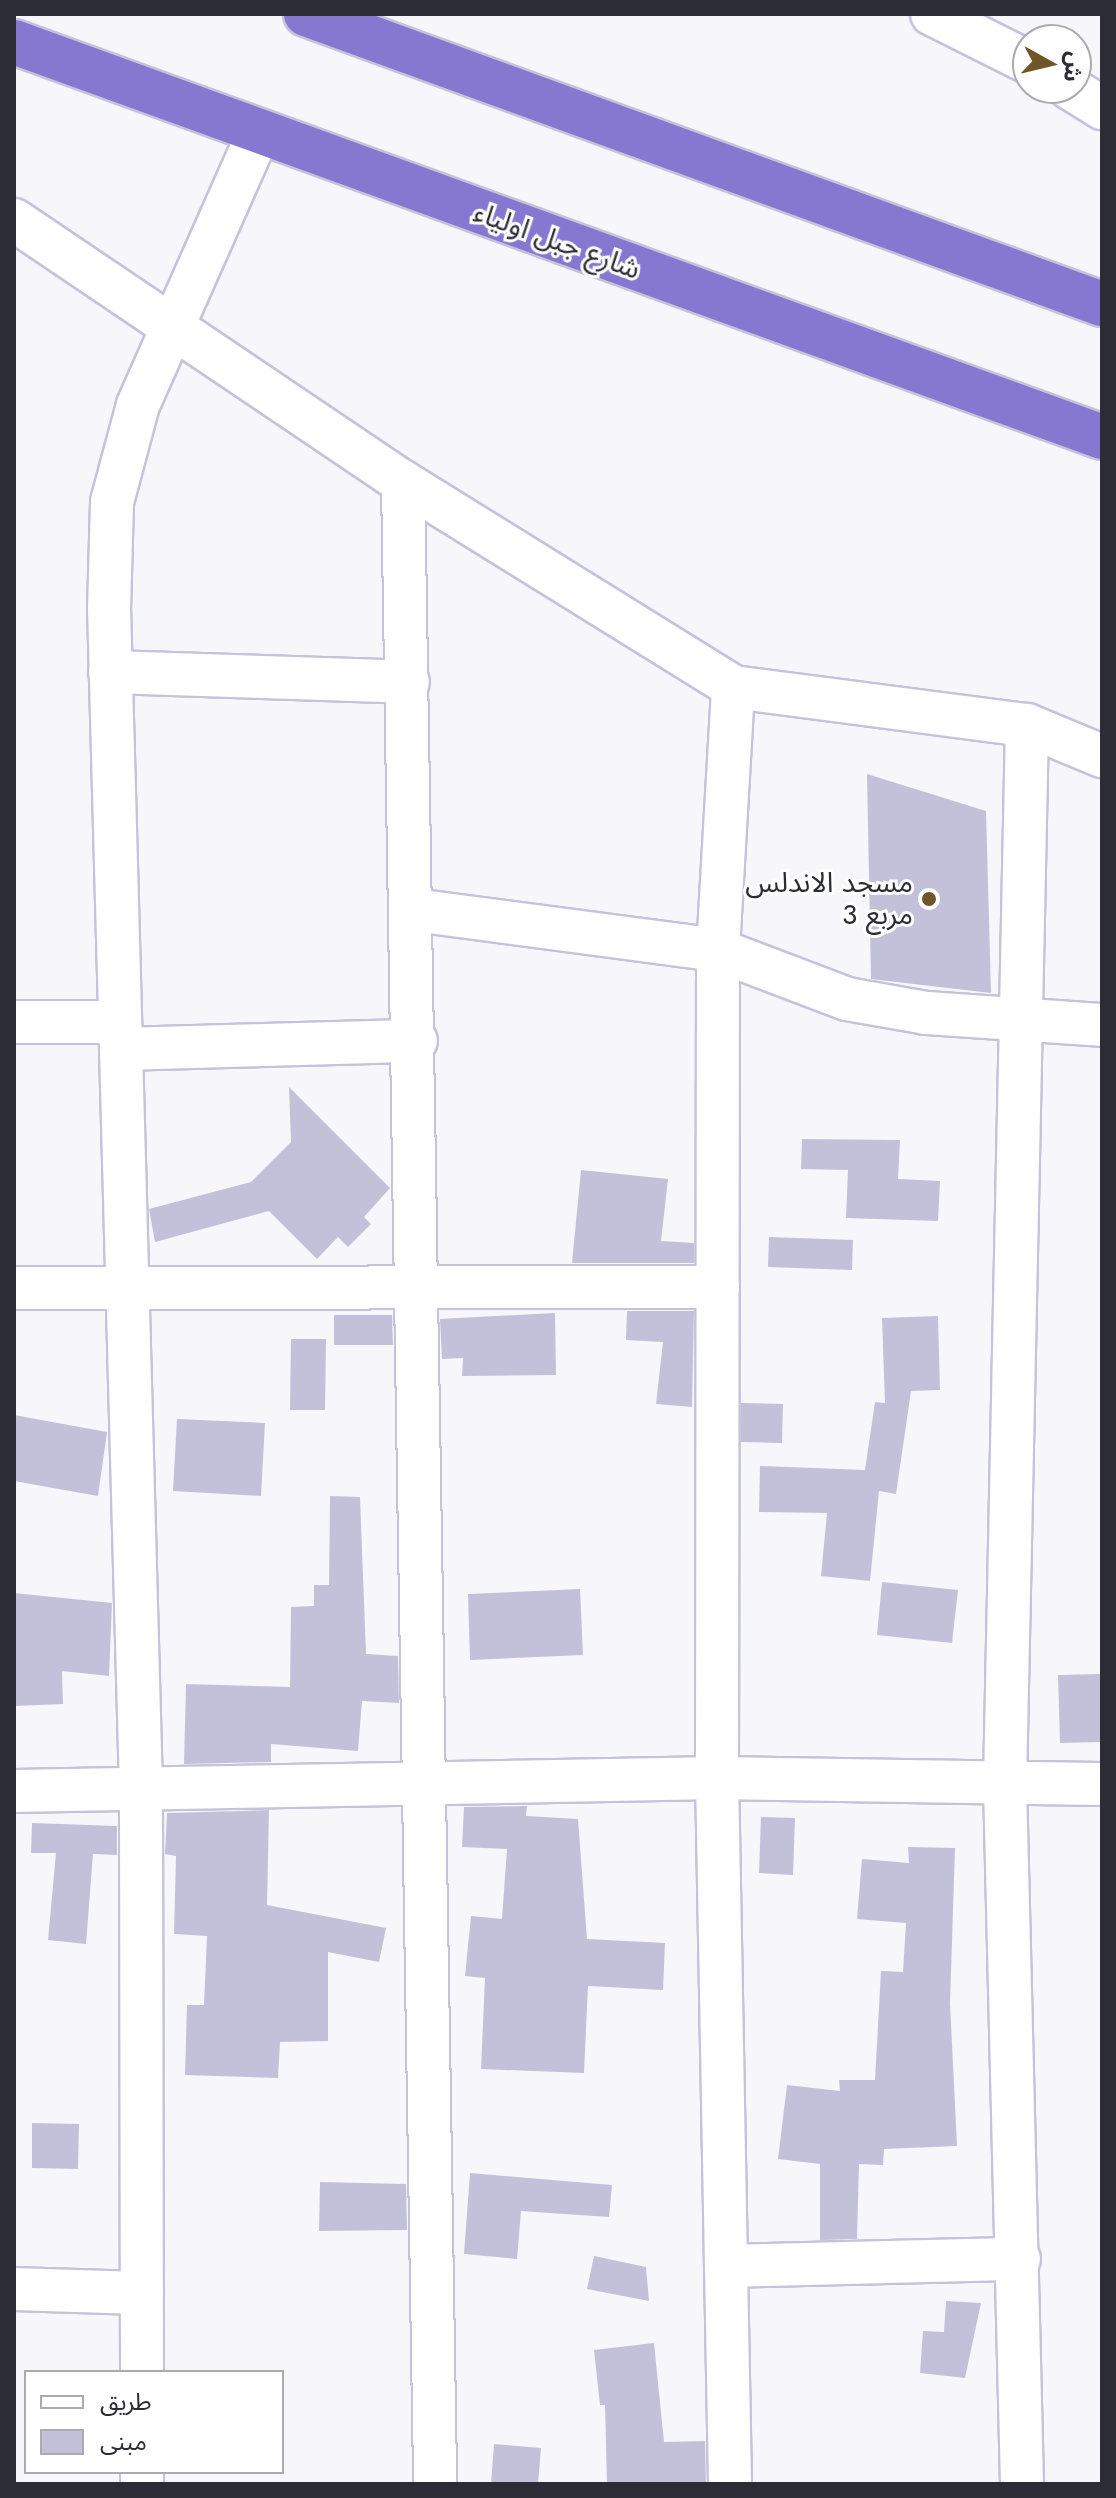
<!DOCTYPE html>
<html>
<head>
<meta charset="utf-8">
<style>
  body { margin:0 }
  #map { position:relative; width:1116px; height:2498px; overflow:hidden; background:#f6f6fb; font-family:Jost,"Noto Sans Arabic",sans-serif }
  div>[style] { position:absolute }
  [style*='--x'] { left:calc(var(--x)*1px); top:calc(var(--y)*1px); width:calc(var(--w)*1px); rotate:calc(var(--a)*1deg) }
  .building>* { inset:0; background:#c3c1d9 }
  .roads { filter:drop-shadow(2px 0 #c5c3da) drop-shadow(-2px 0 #c5c3da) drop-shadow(0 2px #c5c3da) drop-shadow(0 -2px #c5c3da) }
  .minor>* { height:42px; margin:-21px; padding:0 21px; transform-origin:21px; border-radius:21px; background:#fff }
  .highway>* { height:44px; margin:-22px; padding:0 22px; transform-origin:22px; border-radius:22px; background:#8677d0 }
  .dots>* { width:22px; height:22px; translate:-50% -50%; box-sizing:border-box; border:4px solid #fff; border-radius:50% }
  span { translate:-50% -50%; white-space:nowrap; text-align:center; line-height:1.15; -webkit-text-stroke:6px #fff; paint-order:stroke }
  .street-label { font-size:28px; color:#2c2c35 }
  .poi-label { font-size:28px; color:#2c2c35 }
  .right { translate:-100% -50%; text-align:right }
  .frame { position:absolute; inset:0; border:16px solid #2c2c35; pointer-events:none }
  .legend { position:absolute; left:24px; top:2370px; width:260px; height:104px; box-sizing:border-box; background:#fff; border:2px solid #ababae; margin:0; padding:10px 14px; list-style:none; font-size:24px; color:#2c2c35 }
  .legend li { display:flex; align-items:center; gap:16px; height:40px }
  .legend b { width:40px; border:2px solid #ababae }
  .north { position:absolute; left:1012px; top:24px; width:80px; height:80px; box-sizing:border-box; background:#fff; border:2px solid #ababae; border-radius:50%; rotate:98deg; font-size:22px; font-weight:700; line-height:32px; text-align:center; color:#2c2c35 }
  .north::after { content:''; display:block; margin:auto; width:28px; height:36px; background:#6f5527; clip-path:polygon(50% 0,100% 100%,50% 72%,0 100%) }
</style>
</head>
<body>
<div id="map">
  <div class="building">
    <div style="clip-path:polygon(867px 774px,986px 811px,991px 993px,871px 979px)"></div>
    <div style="clip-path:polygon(289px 1087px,390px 1188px,364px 1217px,371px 1224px,348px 1247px,338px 1237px,317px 1259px,269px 1211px,155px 1242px,149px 1209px,251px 1182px,291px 1142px)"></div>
    <div style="clip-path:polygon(802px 1139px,900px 1140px,898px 1179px,940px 1181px,938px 1221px,846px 1218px,848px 1170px,801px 1169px)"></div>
    <div style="clip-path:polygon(581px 1170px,668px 1179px,661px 1241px,694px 1243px,694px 1263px,572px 1263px)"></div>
    <div style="clip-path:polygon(769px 1237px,853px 1240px,852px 1270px,768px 1267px)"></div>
    <div style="clip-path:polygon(627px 1311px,694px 1311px,692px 1407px,656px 1404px,663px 1342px,626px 1340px)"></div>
    <div style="clip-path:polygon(555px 1313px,556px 1375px,462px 1376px,463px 1358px,442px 1359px,440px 1319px)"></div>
    <div style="clip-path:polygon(334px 1315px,392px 1315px,393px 1345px,334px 1345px)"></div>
    <div style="clip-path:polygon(938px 1316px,940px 1390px,911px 1391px,896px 1494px,879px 1491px,870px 1581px,821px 1576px,827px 1513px,759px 1512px,760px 1466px,865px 1470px,875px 1402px,885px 1403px,882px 1318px)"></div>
    <div style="clip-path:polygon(291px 1339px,326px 1339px,325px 1410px,290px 1410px)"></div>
    <div style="clip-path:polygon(741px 1403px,783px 1404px,782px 1443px,741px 1442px)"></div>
    <div style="clip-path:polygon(14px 1415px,107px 1432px,98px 1496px,14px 1481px)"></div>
    <div style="clip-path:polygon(177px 1419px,265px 1423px,261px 1496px,173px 1491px)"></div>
    <div style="clip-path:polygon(330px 1496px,360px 1497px,366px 1654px,398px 1656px,399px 1703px,362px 1701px,358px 1751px,271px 1744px,271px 1762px,184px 1764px,186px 1684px,290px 1687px,291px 1607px,314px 1606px,314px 1585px,329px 1585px)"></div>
    <div style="clip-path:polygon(882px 1582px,958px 1590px,952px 1643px,877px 1635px)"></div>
    <div style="clip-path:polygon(580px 1589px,583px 1655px,470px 1660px,468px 1594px)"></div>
    <div style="clip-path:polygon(14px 1593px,112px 1603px,109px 1676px,62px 1671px,63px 1704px,14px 1706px)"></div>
    <div style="clip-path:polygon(1102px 1674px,1102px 1742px,1060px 1743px,1058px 1675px)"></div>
    <div style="clip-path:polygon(527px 1806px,526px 1816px,578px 1819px,587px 1939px,665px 1943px,663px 1990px,588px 1986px,584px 2073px,481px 2069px,485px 1978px,465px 1976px,471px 1916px,502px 1919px,507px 1849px,462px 1847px,464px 1807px)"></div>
    <div style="clip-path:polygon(269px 1810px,267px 1905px,386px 1928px,379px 1962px,328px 1952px,328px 2041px,280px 2042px,278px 2078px,185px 2075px,187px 2005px,204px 2005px,207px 1936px,174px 1934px,176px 1856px,165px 1854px,167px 1813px)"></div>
    <div style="clip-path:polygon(761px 1817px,795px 1818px,793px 1875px,759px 1873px)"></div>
    <div style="clip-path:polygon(32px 1823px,117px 1826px,117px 1855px,93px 1854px,86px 1944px,48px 1940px,56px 1853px,31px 1853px)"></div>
    <div style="clip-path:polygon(908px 1847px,955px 1848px,950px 2003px,957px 2146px,884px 2149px,883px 2165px,859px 2164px,857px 2239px,820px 2240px,820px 2164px,778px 2159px,787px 2085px,840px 2091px,839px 2080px,875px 2080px,881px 1971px,903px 1972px,906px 1923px,857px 1919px,862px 1859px,909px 1863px)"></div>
    <div style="clip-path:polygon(32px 2123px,79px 2124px,78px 2169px,32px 2168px)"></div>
    <div style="clip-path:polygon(470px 2173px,612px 2185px,609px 2217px,521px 2211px,517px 2259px,464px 2254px)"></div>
    <div style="clip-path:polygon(320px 2182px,406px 2184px,407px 2230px,319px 2231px)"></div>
    <div style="clip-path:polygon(594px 2256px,646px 2267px,649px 2301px,587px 2289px)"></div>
    <div style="clip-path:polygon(946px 2301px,981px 2303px,965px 2378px,920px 2373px,923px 2331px,944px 2332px)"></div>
    <div style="clip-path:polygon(654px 2343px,664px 2442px,705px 2441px,706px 2484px,607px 2484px,605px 2405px,600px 2405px,594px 2350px)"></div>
    <div style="clip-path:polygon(494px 2444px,541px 2448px,538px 2484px,491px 2484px)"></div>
  </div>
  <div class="roads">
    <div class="minor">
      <div style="--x:932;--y:14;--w:107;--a:26.6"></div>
      <div style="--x:1070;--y:88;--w:38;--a:32"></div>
      <div style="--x:14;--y:220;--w:469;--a:34"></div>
      <div style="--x:403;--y:482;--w:388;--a:31.8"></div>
      <div style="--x:733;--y:687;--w:296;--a:7.4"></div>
      <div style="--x:1027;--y:725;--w:81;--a:22.5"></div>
      <div style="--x:403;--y:482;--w:2002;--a:89.08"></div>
      <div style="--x:110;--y:672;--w:298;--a:1.9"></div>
      <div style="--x:414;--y:910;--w:307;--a:7.5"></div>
      <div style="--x:718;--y:950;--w:138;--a:20.8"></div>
      <div style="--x:847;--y:999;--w:80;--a:10"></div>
      <div style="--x:926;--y:1013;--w:176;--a:3.9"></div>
      <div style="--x:14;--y:1022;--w:106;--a:0"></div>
      <div style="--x:121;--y:1049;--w:295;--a:-1.6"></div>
      <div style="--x:14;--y:1288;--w:704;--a:-0.08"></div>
      <div style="--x:14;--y:1791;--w:703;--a:-1.06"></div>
      <div style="--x:717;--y:1778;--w:385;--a:0.9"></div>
      <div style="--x:726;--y:2266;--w:293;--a:-1.4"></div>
      <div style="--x:14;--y:2289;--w:128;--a:1.8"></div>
      <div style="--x:142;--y:2372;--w:583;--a:-90.1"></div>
      <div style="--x:141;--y:1789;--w:1179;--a:-91.55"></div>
      <div style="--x:109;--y:610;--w:108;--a:-88.4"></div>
      <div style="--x:112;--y:502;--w:100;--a:-75"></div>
      <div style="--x:138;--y:405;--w:294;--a:-66.1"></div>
      <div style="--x:142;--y:2472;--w:12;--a:90"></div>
      <div style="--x:730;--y:2484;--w:706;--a:-91.05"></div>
      <div style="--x:717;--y:1778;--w:828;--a:-89.93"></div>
      <div style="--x:718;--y:950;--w:263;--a:-86.7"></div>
      <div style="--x:1022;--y:2484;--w:700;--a:-91.39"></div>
      <div style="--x:1005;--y:1784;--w:1059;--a:-88.81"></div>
    </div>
    <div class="highway">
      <div style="--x:306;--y:14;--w:847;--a:20.02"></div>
      <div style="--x:14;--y:42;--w:1157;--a:19.95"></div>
    </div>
  </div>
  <div class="dots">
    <div style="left:929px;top:899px;background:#6f5527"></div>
  </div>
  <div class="street-label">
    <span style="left:557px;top:241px;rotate:20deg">شارع جبل اولياء</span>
  </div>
  <div class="poi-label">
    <span class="right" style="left:913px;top:899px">مسجد الاندلس<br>مربع 3</span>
  </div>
  <div class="frame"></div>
  <ul class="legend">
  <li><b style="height:10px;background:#fff"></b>طريق</li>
  <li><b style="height:22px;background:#c3c1d9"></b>مبنى</li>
  </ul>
  <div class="north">ش</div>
</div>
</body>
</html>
